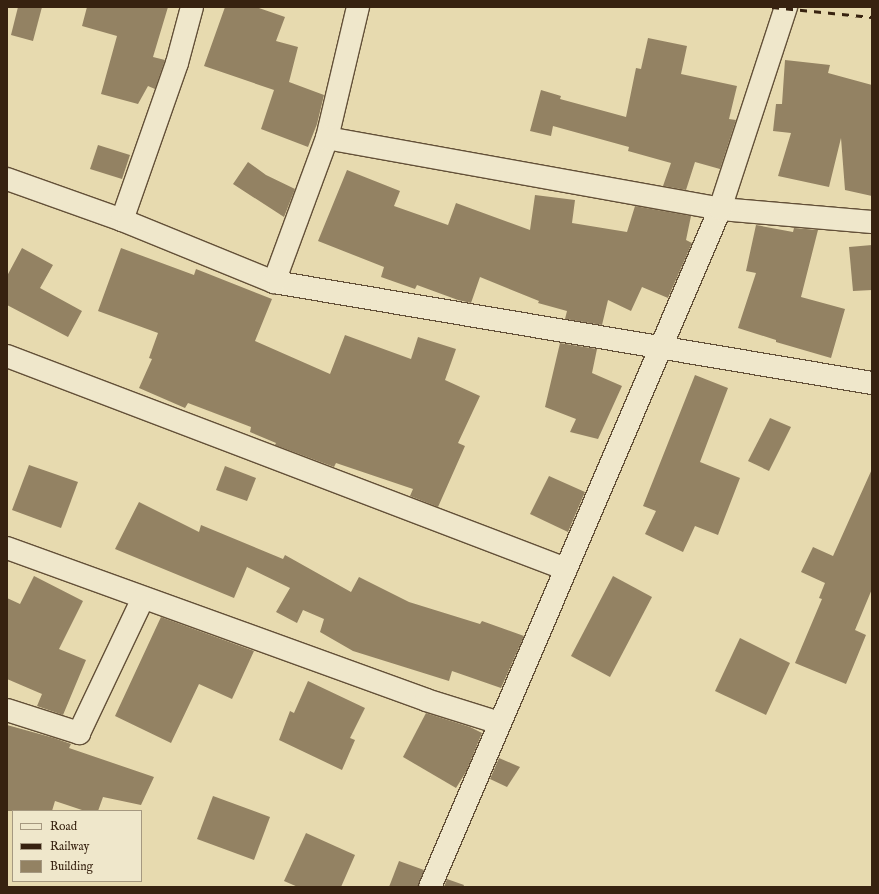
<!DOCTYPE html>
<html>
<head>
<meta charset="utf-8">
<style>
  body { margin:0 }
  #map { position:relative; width:879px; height:894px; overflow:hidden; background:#e7daaf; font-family:"IM FELL English",serif }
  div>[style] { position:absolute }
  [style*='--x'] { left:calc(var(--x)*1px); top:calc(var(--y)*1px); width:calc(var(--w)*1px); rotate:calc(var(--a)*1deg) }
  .building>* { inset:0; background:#938263 }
  .roads { filter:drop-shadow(1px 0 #635038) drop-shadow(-1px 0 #635038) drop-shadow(0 1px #635038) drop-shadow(0 -1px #635038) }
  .street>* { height:22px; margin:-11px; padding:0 11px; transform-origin:11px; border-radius:11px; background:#efe7cb }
  .rail>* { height:3px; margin-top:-1.5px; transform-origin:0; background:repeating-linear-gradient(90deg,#372210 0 7px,transparent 0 14px) }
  span { translate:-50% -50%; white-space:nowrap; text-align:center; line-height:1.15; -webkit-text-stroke:3.5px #efe7cb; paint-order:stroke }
  .frame { position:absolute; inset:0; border:8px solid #372210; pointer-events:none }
  .legend { position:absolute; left:12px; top:810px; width:130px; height:72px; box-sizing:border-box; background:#efe7cb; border:1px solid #a59880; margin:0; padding:5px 7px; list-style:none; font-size:12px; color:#372210 }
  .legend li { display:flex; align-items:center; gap:8px; height:20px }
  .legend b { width:20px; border:1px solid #a59880 }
</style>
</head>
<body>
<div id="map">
  <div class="building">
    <div style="clip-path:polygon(18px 7px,42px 7px,33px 41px,11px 35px)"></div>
    <div style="clip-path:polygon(87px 7px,168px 7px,153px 57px,165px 60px,155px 89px,148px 86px,138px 104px,101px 94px,117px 36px,82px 26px)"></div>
    <div style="clip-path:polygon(225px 7px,256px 7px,285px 17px,276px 41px,298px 47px,289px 82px,324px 95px,317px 124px,308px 147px,261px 129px,274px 90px,204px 66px)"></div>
    <div style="clip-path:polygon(648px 38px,687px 46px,681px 74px,737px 86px,729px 119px,736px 120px,720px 169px,695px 162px,686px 190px,663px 186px,671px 163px,628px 151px,629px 147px,553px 126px,551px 136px,530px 131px,541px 90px,561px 96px,560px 99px,626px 117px,636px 68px,641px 69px)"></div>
    <div style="clip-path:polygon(785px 60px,830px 65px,828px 73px,872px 85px,872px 196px,845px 190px,841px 138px,829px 187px,778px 176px,791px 133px,773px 131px,776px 104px,782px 104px)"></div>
    <div style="clip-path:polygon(98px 145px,130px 155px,122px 179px,90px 169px)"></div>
    <div style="clip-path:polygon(248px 162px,266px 175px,295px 189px,284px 217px,233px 184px)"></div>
    <div style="clip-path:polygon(347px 170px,400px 191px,394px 206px,448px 225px,456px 203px,530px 230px,535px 195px,575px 200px,572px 223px,627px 232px,635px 206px,691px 216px,686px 240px,692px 243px,668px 298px,642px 287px,631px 311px,608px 300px,602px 325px,565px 319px,567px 311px,538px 303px,539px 301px,480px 277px,471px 303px,458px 300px,417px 285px,415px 289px,381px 277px,384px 267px,318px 241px)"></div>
    <div style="clip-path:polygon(756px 225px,793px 232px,794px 228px,818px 230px,801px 297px,845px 309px,831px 358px,776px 342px,776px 340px,738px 328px,756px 273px,746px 271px)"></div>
    <div style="clip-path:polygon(872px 245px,872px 290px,853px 291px,849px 247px)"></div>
    <div style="clip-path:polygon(22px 248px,53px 265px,40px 288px,82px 311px,68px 337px,7px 305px,7px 276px)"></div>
    <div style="clip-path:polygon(121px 248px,194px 275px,196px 269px,272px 299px,255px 341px,330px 374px,345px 335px,411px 359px,418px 337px,456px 349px,445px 380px,480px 396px,458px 443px,465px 446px,438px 507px,410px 496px,413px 489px,336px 463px,334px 467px,275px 445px,276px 443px,250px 432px,251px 427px,188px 403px,185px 408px,139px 388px,152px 359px,149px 358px,158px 333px,98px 311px)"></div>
    <div style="clip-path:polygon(560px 343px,597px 349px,592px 373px,622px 386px,598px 439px,570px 432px,576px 419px,545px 407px)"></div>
    <div style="clip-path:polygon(695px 375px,728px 388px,700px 462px,740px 478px,718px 535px,695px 526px,683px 552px,645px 534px,656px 511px,643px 506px)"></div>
    <div style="clip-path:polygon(770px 418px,791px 427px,769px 471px,748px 461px)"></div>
    <div style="clip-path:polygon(29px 465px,78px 482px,61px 528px,12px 510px)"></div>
    <div style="clip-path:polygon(225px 466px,256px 478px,247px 501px,216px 490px)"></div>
    <div style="clip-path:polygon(872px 469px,872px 589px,855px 630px,866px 635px,846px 684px,795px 663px,822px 599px,819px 598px,825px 583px,801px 572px,813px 547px,833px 556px)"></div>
    <div style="clip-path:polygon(549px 476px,585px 492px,568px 532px,530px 514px)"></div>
    <div style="clip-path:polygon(139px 502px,199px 532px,201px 525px,283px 559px,285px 555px,351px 592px,359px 577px,409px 602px,480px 624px,482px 621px,524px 636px,501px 688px,452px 671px,449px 681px,353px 651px,320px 632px,324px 619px,303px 610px,297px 623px,276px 612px,290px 588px,247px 567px,234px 598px,115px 549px)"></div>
    <div style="clip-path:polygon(34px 576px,83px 601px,59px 649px,86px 660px,63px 715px,37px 706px,42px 694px,7px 679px,7px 598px,20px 604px)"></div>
    <div style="clip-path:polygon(613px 576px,652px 597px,610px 677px,571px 656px)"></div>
    <div style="clip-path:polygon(161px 617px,254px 651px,232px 699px,199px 684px,171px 743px,115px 716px)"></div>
    <div style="clip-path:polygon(740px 638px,790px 663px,766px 715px,715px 691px)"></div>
    <div style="clip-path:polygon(308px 681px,365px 708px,350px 738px,355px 740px,342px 770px,279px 740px,290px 711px,294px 713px)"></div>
    <div style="clip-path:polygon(426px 713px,470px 727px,482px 733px,466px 772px,456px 788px,403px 757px)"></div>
    <div style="clip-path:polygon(7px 725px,54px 738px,71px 744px,69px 748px,154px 777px,141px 805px,103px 797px,98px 811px,85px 811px,55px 801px,52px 811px,7px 811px)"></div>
    <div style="clip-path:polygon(499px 758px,520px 767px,507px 787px,490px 779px)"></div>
    <div style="clip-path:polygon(213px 796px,270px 817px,254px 860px,197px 839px)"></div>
    <div style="clip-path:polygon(306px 833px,355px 855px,341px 887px,298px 887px,284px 881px)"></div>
    <div style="clip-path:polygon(399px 861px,424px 870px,418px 887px,389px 887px)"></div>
    <div style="clip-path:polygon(447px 879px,464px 885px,463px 887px,444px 887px)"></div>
  </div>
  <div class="roads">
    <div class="street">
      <div style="--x:327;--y:138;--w:135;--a:-76.7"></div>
      <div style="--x:7;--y:179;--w:122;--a:19.6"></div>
      <div style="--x:122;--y:220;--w:164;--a:22.2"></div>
      <div style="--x:274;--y:282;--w:606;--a:9.59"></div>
      <div style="--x:122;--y:220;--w:166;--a:-70.7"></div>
      <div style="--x:177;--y:63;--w:58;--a:-75"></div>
      <div style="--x:274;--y:282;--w:153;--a:-69.8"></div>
      <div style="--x:327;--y:138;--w:399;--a:10.2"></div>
      <div style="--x:720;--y:209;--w:153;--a:4.9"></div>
      <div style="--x:7;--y:356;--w:598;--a:20.86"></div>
      <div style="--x:7;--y:548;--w:446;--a:19.9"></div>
      <div style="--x:426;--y:700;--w:77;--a:17.3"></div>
      <div style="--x:7;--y:710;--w:76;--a:17.7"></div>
      <div style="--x:79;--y:733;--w:149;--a:-64.6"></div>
      <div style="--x:430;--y:887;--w:737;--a:-66.84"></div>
      <div style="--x:720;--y:209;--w:213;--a:-71.9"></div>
    </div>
  </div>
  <div class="rail">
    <div style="--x:772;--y:7;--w:100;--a:5.7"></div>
  </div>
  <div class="frame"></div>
  <ul class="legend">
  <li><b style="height:5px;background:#efe7cb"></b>Road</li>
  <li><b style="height:5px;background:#372210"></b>Railway</li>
  <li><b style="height:11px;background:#938263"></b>Building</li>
  </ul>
</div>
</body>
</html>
